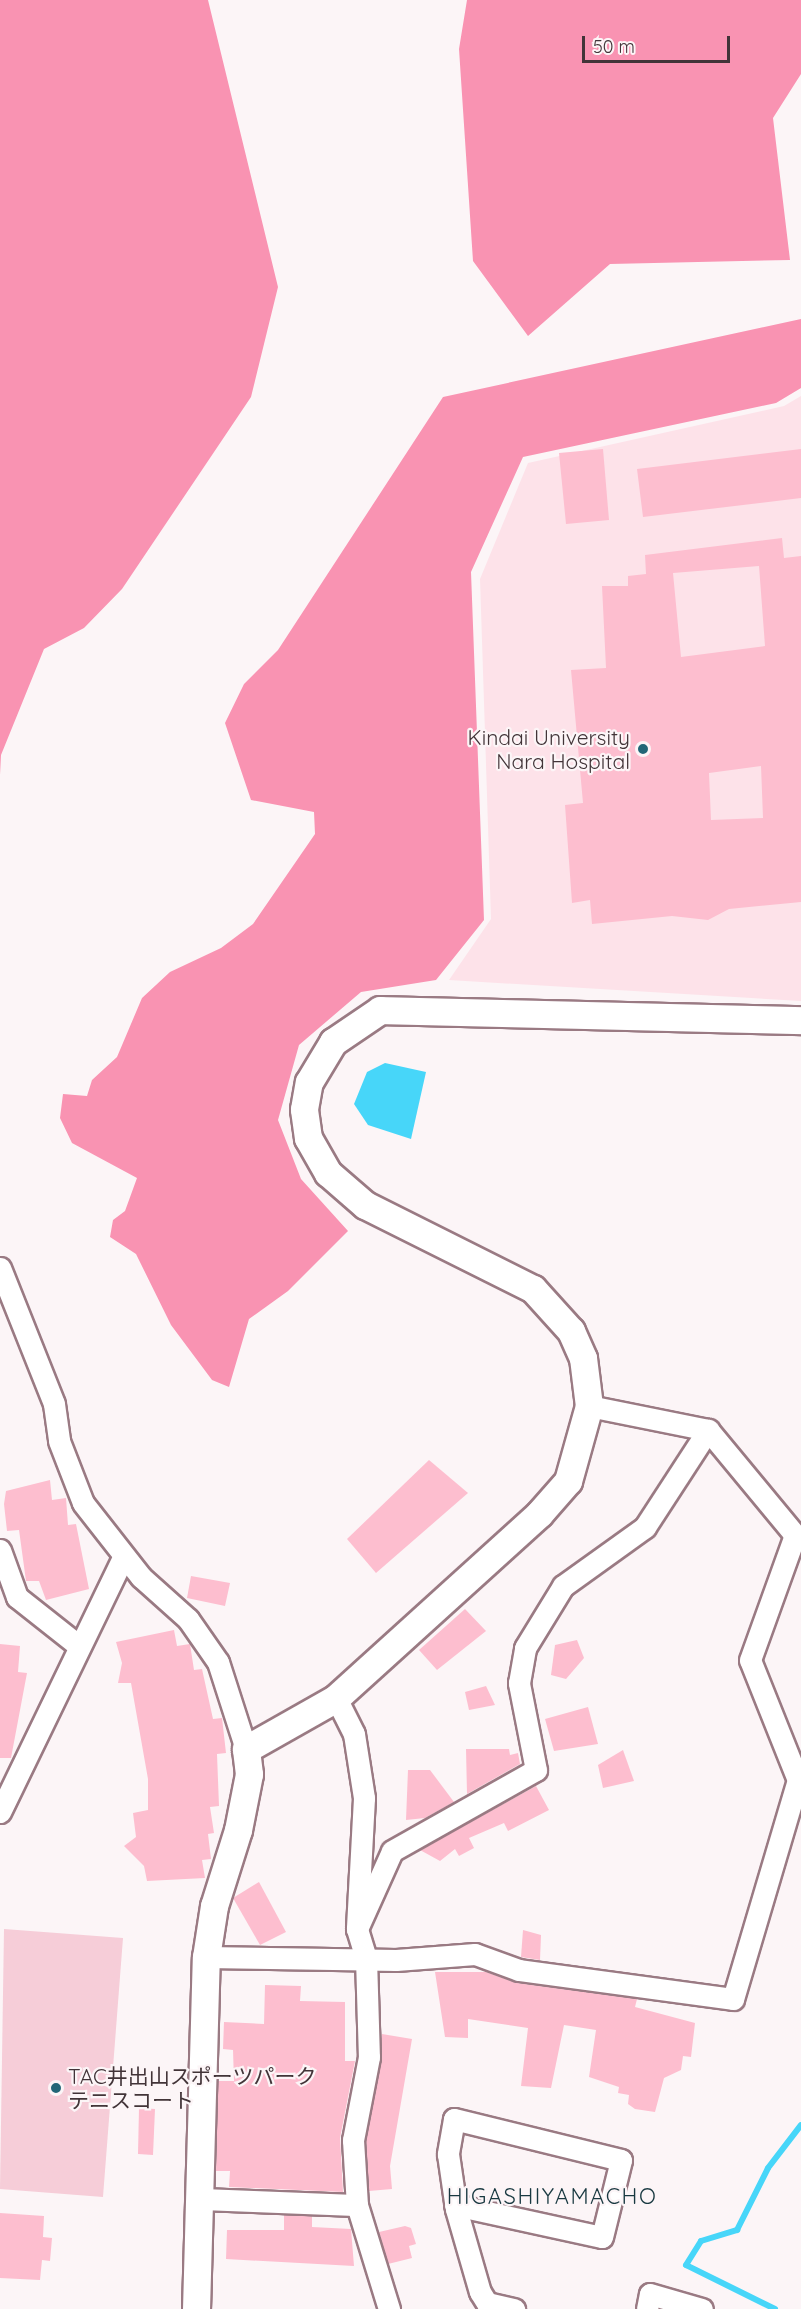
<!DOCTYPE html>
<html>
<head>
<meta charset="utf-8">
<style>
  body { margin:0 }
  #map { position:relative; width:801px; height:2309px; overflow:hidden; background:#fcf5f7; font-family:Quicksand,"Noto Sans JP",sans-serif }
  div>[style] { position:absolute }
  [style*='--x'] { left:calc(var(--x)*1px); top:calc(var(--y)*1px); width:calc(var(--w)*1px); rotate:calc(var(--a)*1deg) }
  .built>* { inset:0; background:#fde2e9 }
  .green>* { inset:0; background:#f6cdd8 }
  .forest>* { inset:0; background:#f993b2 }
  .water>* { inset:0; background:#47d6f9 }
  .stream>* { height:6px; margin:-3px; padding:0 3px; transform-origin:3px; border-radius:3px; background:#47d6f9 }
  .building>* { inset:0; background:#fdbecf }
  .roads { filter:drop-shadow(2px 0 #9a7a83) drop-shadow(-2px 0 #9a7a83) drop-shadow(0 2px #9a7a83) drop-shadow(0 -2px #9a7a83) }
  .minor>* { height:21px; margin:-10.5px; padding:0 10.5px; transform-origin:10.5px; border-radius:10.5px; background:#fff }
  .tertiary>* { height:27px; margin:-13.5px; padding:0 13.5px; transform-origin:13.5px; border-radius:13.5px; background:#fff }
  .dots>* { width:16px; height:16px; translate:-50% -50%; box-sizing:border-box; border:3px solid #fcf5f7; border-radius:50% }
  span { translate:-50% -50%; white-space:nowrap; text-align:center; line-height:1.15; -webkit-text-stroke:4.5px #fcf5f7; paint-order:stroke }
  .poi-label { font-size:21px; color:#423438 }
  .right { translate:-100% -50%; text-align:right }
  .left { translate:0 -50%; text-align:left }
  .neighbourhood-label { font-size:22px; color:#193941; letter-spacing:1.5px }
  .scale { position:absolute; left:582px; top:36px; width:148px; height:27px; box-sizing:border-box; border:3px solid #423438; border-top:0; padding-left:8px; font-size:18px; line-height:21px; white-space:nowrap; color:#423438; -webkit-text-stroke:4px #fcf5f7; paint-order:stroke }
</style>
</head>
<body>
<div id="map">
  <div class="built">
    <div style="clip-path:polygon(801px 396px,801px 1001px,449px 980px,491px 919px,480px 579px,528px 463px,784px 406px)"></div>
  </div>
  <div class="green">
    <div style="clip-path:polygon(4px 1929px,123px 1938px,103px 2197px,0 2189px)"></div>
  </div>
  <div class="forest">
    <div style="clip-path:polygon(0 0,208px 0,278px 287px,251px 397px,122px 589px,84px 628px,44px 649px,1px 755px,0 775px)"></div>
    <div style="clip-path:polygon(467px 0,801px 0,801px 74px,773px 118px,790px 260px,610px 264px,528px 336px,473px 261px,459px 49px)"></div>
    <div style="clip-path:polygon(801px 319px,801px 388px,776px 403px,523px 457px,471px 572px,484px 920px,436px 980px,361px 992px,299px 1045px,278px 1120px,301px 1179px,348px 1231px,288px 1291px,249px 1319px,229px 1387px,212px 1380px,171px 1325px,136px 1254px,110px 1237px,113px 1220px,125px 1211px,137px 1178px,72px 1143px,60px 1118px,63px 1094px,87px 1096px,92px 1080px,117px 1057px,142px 998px,170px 972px,221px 948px,253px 924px,315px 834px,314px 812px,251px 800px,225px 723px,244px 684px,278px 650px,443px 397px)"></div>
  </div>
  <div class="water">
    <div style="clip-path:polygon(385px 1063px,426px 1072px,411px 1139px,368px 1125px,354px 1104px,367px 1072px)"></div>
  </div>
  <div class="stream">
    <div style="--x:775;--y:2309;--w:99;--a:-153.7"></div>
    <div style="--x:686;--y:2265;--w:28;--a:-58"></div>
    <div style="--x:701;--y:2241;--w:38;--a:-17"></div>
    <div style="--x:737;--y:2230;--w:69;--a:-63.4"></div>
    <div style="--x:768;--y:2168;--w:54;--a:-52.5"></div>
  </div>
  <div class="building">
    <div style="clip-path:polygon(603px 449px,609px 520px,566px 524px,559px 453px)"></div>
    <div style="clip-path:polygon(801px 449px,801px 498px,643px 517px,637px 469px)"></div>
    <div style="clip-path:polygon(evenodd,782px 538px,784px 558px,801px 556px,801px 902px,729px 909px,708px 920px,672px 916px,592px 924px,590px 900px,572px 903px,565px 805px,583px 803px,571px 670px,606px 668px,602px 586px,628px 586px,628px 576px,646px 574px,645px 555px,782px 538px,759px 566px,765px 646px,681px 657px,673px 573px,759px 566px,782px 538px,761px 766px,763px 818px,711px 820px,709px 773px,761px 766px)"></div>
    <div style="clip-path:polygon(429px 1460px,468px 1493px,376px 1573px,347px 1539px)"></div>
    <div style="clip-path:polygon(50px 1480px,52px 1500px,66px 1498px,68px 1525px,76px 1524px,89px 1589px,46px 1600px,39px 1581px,26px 1581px,19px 1530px,7px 1531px,4px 1504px,6px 1491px)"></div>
    <div style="clip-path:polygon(191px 1576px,230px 1583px,225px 1606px,187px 1598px)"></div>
    <div style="clip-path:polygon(465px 1609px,486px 1631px,437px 1670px,419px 1650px)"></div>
    <div style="clip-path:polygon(174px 1630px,177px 1646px,190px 1644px,194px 1670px,202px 1669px,213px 1719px,222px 1718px,226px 1753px,217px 1754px,219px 1806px,210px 1807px,214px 1833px,208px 1834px,211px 1859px,202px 1860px,205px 1878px,147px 1881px,144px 1866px,124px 1846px,136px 1837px,133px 1813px,148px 1810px,148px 1779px,131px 1683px,118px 1683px,122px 1663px,116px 1642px)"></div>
    <div style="clip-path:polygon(577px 1640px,584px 1658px,566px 1679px,551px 1675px,555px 1645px)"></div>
    <div style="clip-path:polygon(0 1644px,20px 1646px,18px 1672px,27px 1673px,11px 1758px,0 1758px)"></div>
    <div style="clip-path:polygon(486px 1686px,495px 1705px,469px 1710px,465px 1692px)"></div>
    <div style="clip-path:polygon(588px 1707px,598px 1744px,554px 1751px,545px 1719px)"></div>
    <div style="clip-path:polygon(466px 1749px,509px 1749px,510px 1755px,518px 1753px,520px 1764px,467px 1794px)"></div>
    <div style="clip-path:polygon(623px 1750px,634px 1781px,603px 1788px,598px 1765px)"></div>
    <div style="clip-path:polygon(408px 1770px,430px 1770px,454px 1802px,425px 1818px,406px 1820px)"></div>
    <div style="clip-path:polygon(536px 1786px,549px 1810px,508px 1831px,504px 1823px,469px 1838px,474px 1848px,459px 1856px,455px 1849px,440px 1861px,420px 1850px)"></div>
    <div style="clip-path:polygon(259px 1882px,286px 1932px,260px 1945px,233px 1898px)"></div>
    <div style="clip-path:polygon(523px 1930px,541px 1935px,540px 1960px,521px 1957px)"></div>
    <div style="clip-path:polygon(435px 1972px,486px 1972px,517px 1983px,637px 1999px,635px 2007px,695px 2023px,691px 2057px,683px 2056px,681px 2070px,664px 2078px,655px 2112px,635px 2109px,628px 2104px,629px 2095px,618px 2093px,619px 2087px,589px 2077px,596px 2030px,564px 2025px,551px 2088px,521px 2086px,528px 2028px,468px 2019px,468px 2038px,445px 2037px)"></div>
    <div style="clip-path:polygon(265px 1985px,301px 1986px,300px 2001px,345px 2002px,345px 2061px,355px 2061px,340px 2138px,343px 2192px,229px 2187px,230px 2171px,216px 2171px,218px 2081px,234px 2081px,233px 2050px,223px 2049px,224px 2022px,264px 2024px)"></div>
    <div style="clip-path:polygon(382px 2034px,412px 2039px,390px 2166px,392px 2189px,369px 2191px,366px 2141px)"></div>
    <div style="clip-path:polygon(139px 2108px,155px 2109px,153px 2155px,138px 2154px)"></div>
    <div style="clip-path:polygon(0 2213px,44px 2216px,43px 2237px,52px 2238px,50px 2261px,42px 2260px,40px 2280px,0 2278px)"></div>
    <div style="clip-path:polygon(284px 2215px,312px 2216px,312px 2227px,351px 2229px,354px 2266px,226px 2259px,227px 2230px,284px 2230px)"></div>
    <div style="clip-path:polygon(405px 2226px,411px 2228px,416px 2244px,409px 2246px,412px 2258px,388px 2264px,379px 2232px)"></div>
  </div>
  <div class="roads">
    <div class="minor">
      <div style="--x:0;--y:1268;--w:146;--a:68.3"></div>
      <div style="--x:54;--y:1404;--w:37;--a:82"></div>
      <div style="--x:59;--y:1441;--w:66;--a:68.8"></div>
      <div style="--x:83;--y:1503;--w:94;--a:51.9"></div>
      <div style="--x:141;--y:1577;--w:63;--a:41.8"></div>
      <div style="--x:188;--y:1619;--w:52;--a:55.1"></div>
      <div style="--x:218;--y:1662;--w:91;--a:72.2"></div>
      <div style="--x:0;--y:1550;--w:50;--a:70.1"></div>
      <div style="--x:17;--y:1597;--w:79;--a:38.3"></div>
      <div style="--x:336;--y:1698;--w:40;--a:63.4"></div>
      <div style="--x:354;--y:1734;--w:65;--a:81.1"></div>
      <div style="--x:364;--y:1798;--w:131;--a:93.1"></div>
      <div style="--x:357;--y:1929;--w:30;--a:73"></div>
      <div style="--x:366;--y:1958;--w:99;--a:88.3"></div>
      <div style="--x:369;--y:2057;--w:85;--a:100.9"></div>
      <div style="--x:353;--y:2140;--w:65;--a:86.5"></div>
      <div style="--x:357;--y:2205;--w:109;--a:72.9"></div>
      <div style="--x:0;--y:1812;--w:284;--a:-64.2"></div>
      <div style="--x:357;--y:1929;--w:85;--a:-65.8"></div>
      <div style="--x:392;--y:1851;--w:165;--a:-29.4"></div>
      <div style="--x:536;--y:1770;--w:89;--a:-101.1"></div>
      <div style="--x:519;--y:1683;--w:36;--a:-80"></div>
      <div style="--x:525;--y:1648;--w:73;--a:-58.5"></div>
      <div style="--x:563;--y:1586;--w:101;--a:-35.7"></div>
      <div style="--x:645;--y:1527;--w:116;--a:-57"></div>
      <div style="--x:206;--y:1957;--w:190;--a:0.9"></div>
      <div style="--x:396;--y:1960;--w:79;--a:-4.3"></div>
      <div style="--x:475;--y:1954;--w:47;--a:20"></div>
      <div style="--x:519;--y:1970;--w:216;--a:7.7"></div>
      <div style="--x:733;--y:1999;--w:228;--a:-73.5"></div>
      <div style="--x:798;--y:1780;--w:129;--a:-111.8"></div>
      <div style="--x:750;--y:1660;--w:133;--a:-70.2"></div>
      <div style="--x:795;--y:1535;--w:136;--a:-129.6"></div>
      <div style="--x:708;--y:1430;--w:121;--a:-168.6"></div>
      <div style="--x:200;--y:2199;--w:157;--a:2.2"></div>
      <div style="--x:455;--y:2205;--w:150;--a:12.3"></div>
      <div style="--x:602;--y:2237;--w:79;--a:-76.1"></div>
      <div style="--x:621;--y:2160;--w:172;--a:-166.2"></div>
      <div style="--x:454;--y:2119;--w:36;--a:100"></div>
      <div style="--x:448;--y:2154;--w:56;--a:81.7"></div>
      <div style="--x:456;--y:2209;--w:86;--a:73.9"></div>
      <div style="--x:480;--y:2292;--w:13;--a:58"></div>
      <div style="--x:487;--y:2303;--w:28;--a:13"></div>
      <div style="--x:647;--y:2309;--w:15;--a:-79"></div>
      <div style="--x:650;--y:2294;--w:54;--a:16.1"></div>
    </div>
    <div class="tertiary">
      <div style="--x:196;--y:2309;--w:352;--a:-88.4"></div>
      <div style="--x:206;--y:1957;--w:52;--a:-81.1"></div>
      <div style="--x:214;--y:1906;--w:80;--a:-72.5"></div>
      <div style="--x:238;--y:1830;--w:57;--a:-78.9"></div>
      <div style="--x:249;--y:1774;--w:25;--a:-97"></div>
      <div style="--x:246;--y:1749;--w:103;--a:-29.5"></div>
      <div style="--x:336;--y:1698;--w:274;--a:-42.2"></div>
      <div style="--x:539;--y:1514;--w:44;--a:-48.7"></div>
      <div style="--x:568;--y:1481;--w:78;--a:-74.4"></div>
      <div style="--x:589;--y:1406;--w:48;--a:-97.1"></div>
      <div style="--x:583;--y:1358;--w:30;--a:-114"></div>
      <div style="--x:571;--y:1331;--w:57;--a:-132.1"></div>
      <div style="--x:533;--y:1289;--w:188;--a:-153.4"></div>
      <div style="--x:365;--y:1205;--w:49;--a:-139.1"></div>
      <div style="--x:328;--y:1173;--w:40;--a:-119.7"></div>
      <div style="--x:308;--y:1138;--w:29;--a:-98"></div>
      <div style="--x:304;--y:1109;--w:27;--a:-80"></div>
      <div style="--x:309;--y:1082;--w:47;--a:-59"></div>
      <div style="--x:333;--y:1042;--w:57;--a:-34.2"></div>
      <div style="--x:380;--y:1010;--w:421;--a:1.4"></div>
    </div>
  </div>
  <div class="dots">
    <div style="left:643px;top:749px;background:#267"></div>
    <div style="left:56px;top:2088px;background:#267"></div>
  </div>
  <div class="poi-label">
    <span class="right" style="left:630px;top:749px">Kindai University<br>Nara Hospital</span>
    <span class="left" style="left:68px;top:2088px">TAC井出山スポーツパーク<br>テニスコート</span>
  </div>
  <div class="neighbourhood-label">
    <span style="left:552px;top:2197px">HIGASHIYAMACHO</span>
  </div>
  <div class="scale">50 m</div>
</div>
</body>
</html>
